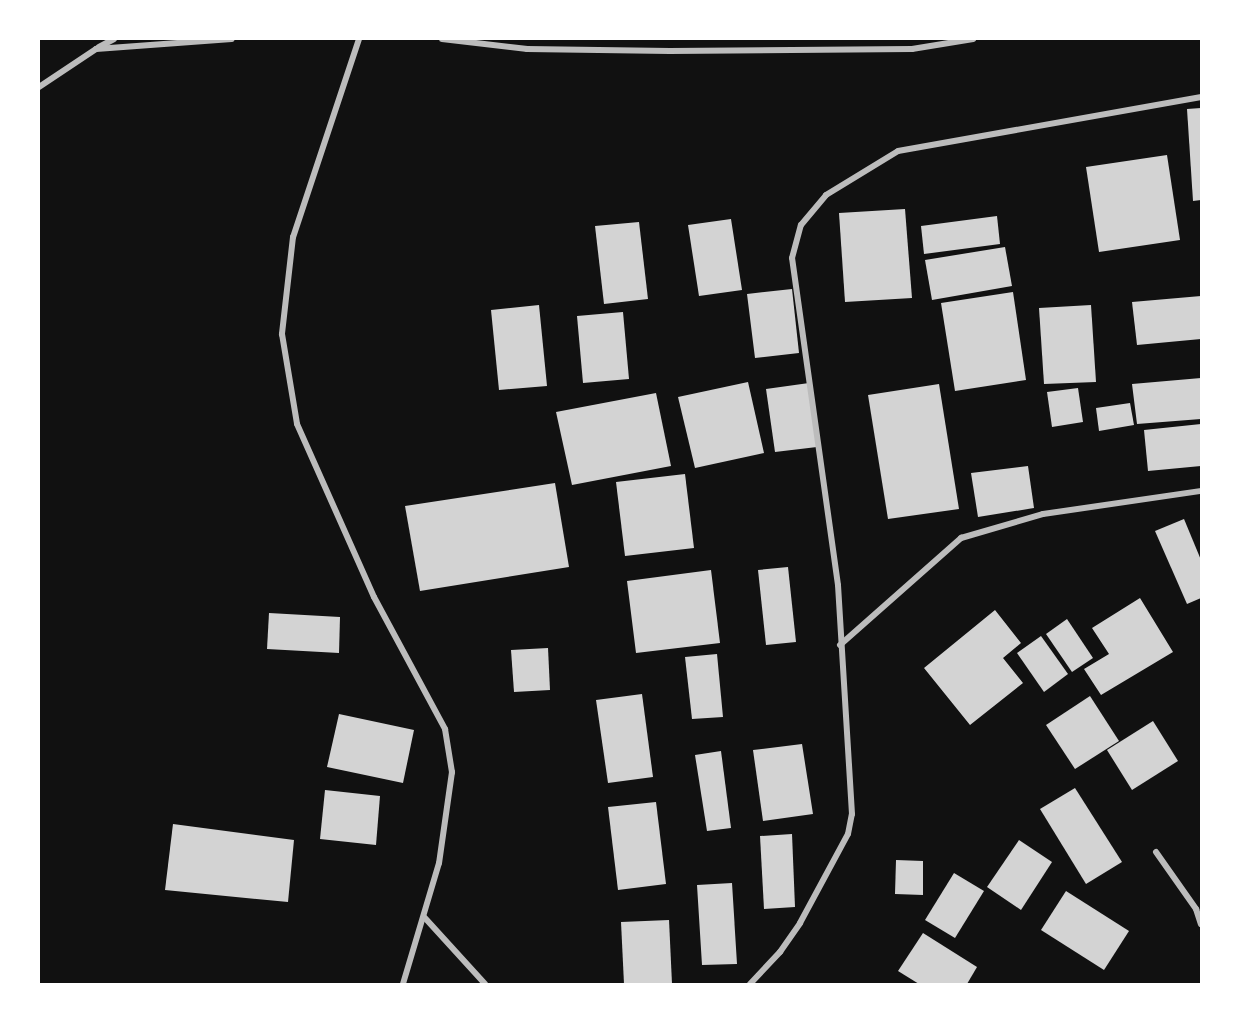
<!DOCTYPE html>
<html>
<head>
<meta charset="utf-8">
<style>
  body { margin:0 }
  #map { position:relative; width:1240px; height:1023px; overflow:hidden; background:#111; font-family:"Fira Sans",sans-serif }
  div>[style] { position:absolute }
  [style*='--x'] { left:calc(var(--x)*1px); top:calc(var(--y)*1px); width:calc(var(--w)*1px); rotate:calc(var(--a)*1deg) }
  .building>* { inset:0; background:#d3d3d3 }
  .minor>* { height:6px; margin:-3px; padding:0 3px; transform-origin:3px; border-radius:3px; background:#bcbcbc }
  span { translate:-50% -50%; white-space:nowrap; text-align:center; line-height:1.15; -webkit-text-stroke:4.5px #fff; paint-order:stroke }
  .frame { position:absolute; inset:0; border:40px solid #fff; pointer-events:none }
</style>
</head>
<body>
<div id="map">
  <div class="building">
    <div style="clip-path:polygon(1201px 108px,1201px 200px,1193px 201px,1187px 109px)"></div>
    <div style="clip-path:polygon(1167px 155px,1180px 240px,1099px 252px,1086px 167px)"></div>
    <div style="clip-path:polygon(905px 209px,912px 298px,845px 302px,839px 213px)"></div>
    <div style="clip-path:polygon(997px 216px,1000px 244px,924px 254px,921px 226px)"></div>
    <div style="clip-path:polygon(731px 219px,742px 290px,699px 296px,688px 225px)"></div>
    <div style="clip-path:polygon(639px 222px,648px 299px,604px 304px,595px 226px)"></div>
    <div style="clip-path:polygon(1005px 247px,1012px 286px,932px 300px,925px 260px)"></div>
    <div style="clip-path:polygon(792px 289px,799px 353px,755px 358px,747px 294px)"></div>
    <div style="clip-path:polygon(1013px 292px,1026px 380px,955px 391px,941px 303px)"></div>
    <div style="clip-path:polygon(1201px 296px,1201px 339px,1137px 345px,1132px 302px)"></div>
    <div style="clip-path:polygon(539px 305px,547px 386px,499px 390px,491px 310px)"></div>
    <div style="clip-path:polygon(1091px 305px,1096px 382px,1044px 384px,1039px 308px)"></div>
    <div style="clip-path:polygon(623px 312px,629px 379px,583px 383px,577px 316px)"></div>
    <div style="clip-path:polygon(1201px 378px,1201px 419px,1137px 424px,1132px 384px)"></div>
    <div style="clip-path:polygon(748px 382px,764px 453px,695px 468px,678px 397px)"></div>
    <div style="clip-path:polygon(809px 383px,817px 447px,775px 452px,766px 389px)"></div>
    <div style="clip-path:polygon(939px 384px,959px 509px,888px 519px,868px 395px)"></div>
    <div style="clip-path:polygon(1078px 388px,1083px 422px,1052px 427px,1047px 392px)"></div>
    <div style="clip-path:polygon(656px 393px,671px 466px,572px 485px,556px 412px)"></div>
    <div style="clip-path:polygon(1130px 403px,1134px 425px,1099px 431px,1096px 408px)"></div>
    <div style="clip-path:polygon(1201px 424px,1201px 466px,1148px 471px,1144px 430px)"></div>
    <div style="clip-path:polygon(1028px 466px,1034px 508px,978px 517px,971px 473px)"></div>
    <div style="clip-path:polygon(685px 474px,694px 548px,625px 556px,616px 482px)"></div>
    <div style="clip-path:polygon(555px 483px,569px 567px,420px 591px,405px 506px)"></div>
    <div style="clip-path:polygon(1184px 519px,1201px 560px,1201px 598px,1187px 604px,1155px 531px)"></div>
    <div style="clip-path:polygon(788px 567px,796px 642px,766px 645px,758px 570px)"></div>
    <div style="clip-path:polygon(711px 570px,720px 643px,636px 653px,627px 581px)"></div>
    <div style="clip-path:polygon(1140px 598px,1173px 652px,1101px 695px,1084px 669px,1109px 654px,1092px 628px)"></div>
    <div style="clip-path:polygon(995px 610px,1021px 643px,1003px 658px,1023px 683px,970px 725px,924px 668px)"></div>
    <div style="clip-path:polygon(269px 613px,340px 617px,339px 653px,267px 649px)"></div>
    <div style="clip-path:polygon(1067px 619px,1093px 658px,1072px 672px,1046px 634px)"></div>
    <div style="clip-path:polygon(1041px 636px,1068px 674px,1044px 692px,1017px 653px)"></div>
    <div style="clip-path:polygon(548px 648px,550px 690px,514px 692px,511px 650px)"></div>
    <div style="clip-path:polygon(717px 654px,723px 717px,692px 719px,685px 657px)"></div>
    <div style="clip-path:polygon(642px 694px,653px 777px,608px 783px,596px 700px)"></div>
    <div style="clip-path:polygon(1090px 696px,1119px 741px,1075px 769px,1046px 725px)"></div>
    <div style="clip-path:polygon(339px 714px,414px 730px,403px 783px,327px 767px)"></div>
    <div style="clip-path:polygon(1153px 721px,1178px 761px,1132px 790px,1107px 750px)"></div>
    <div style="clip-path:polygon(802px 744px,813px 814px,763px 821px,753px 750px)"></div>
    <div style="clip-path:polygon(721px 751px,731px 828px,707px 831px,695px 755px)"></div>
    <div style="clip-path:polygon(1075px 788px,1122px 862px,1086px 884px,1040px 809px)"></div>
    <div style="clip-path:polygon(325px 790px,380px 796px,376px 845px,320px 839px)"></div>
    <div style="clip-path:polygon(656px 802px,666px 884px,618px 890px,608px 807px)"></div>
    <div style="clip-path:polygon(173px 824px,294px 840px,288px 902px,165px 890px)"></div>
    <div style="clip-path:polygon(792px 834px,795px 907px,764px 909px,760px 836px)"></div>
    <div style="clip-path:polygon(1019px 840px,1052px 862px,1021px 910px,987px 887px)"></div>
    <div style="clip-path:polygon(896px 860px,923px 861px,923px 895px,895px 894px)"></div>
    <div style="clip-path:polygon(954px 873px,984px 891px,955px 938px,925px 920px)"></div>
    <div style="clip-path:polygon(732px 883px,737px 964px,702px 965px,697px 885px)"></div>
    <div style="clip-path:polygon(1066px 891px,1129px 931px,1104px 970px,1041px 930px)"></div>
    <div style="clip-path:polygon(669px 920px,672px 984px,624px 984px,621px 922px)"></div>
    <div style="clip-path:polygon(923px 933px,977px 967px,967px 984px,919px 984px,898px 971px)"></div>
  </div>
  <div class="minor">
    <div style="--x:359;--y:39;--w:209;--a:108.4"></div>
    <div style="--x:293;--y:237;--w:98;--a:96.5"></div>
    <div style="--x:282;--y:334;--w:91;--a:80.5"></div>
    <div style="--x:297;--y:424;--w:189;--a:66"></div>
    <div style="--x:374;--y:597;--w:150;--a:61.7"></div>
    <div style="--x:445;--y:729;--w:44;--a:80.8"></div>
    <div style="--x:452;--y:772;--w:92;--a:98.1"></div>
    <div style="--x:439;--y:863;--w:126;--a:106.6"></div>
    <div style="--x:442;--y:39;--w:86;--a:6.7"></div>
    <div style="--x:527;--y:49;--w:143;--a:0.8"></div>
    <div style="--x:670;--y:51;--w:242;--a:-0.5"></div>
    <div style="--x:912;--y:49;--w:62;--a:-9.3"></div>
    <div style="--x:99;--y:47;--w:17;--a:-28"></div>
    <div style="--x:39;--y:87;--w:69;--a:-33.7"></div>
    <div style="--x:96;--y:49;--w:136;--a:-4.2"></div>
    <div style="--x:840;--y:645;--w:162;--a:-41.5"></div>
    <div style="--x:961;--y:538;--w:85;--a:-16.3"></div>
    <div style="--x:1043;--y:514;--w:160;--a:-8.3"></div>
    <div style="--x:1156;--y:852;--w:70;--a:54.9"></div>
    <div style="--x:1196;--y:909;--w:16;--a:72"></div>
    <div style="--x:425;--y:918;--w:89;--a:47.7"></div>
    <div style="--x:750;--y:984;--w:44;--a:-46.8"></div>
    <div style="--x:780;--y:952;--w:35;--a:-55"></div>
    <div style="--x:800;--y:923;--w:101;--a:-61.7"></div>
    <div style="--x:848;--y:834;--w:20;--a:-79"></div>
    <div style="--x:852;--y:814;--w:229;--a:-93.5"></div>
    <div style="--x:838;--y:585;--w:330;--a:-98"></div>
    <div style="--x:792;--y:258;--w:34;--a:-75"></div>
    <div style="--x:801;--y:225;--w:39;--a:-50"></div>
    <div style="--x:826;--y:195;--w:84;--a:-31.4"></div>
    <div style="--x:898;--y:151;--w:308;--a:-10.1"></div>
  </div>
  <div class="frame"></div>
</div>
</body>
</html>
